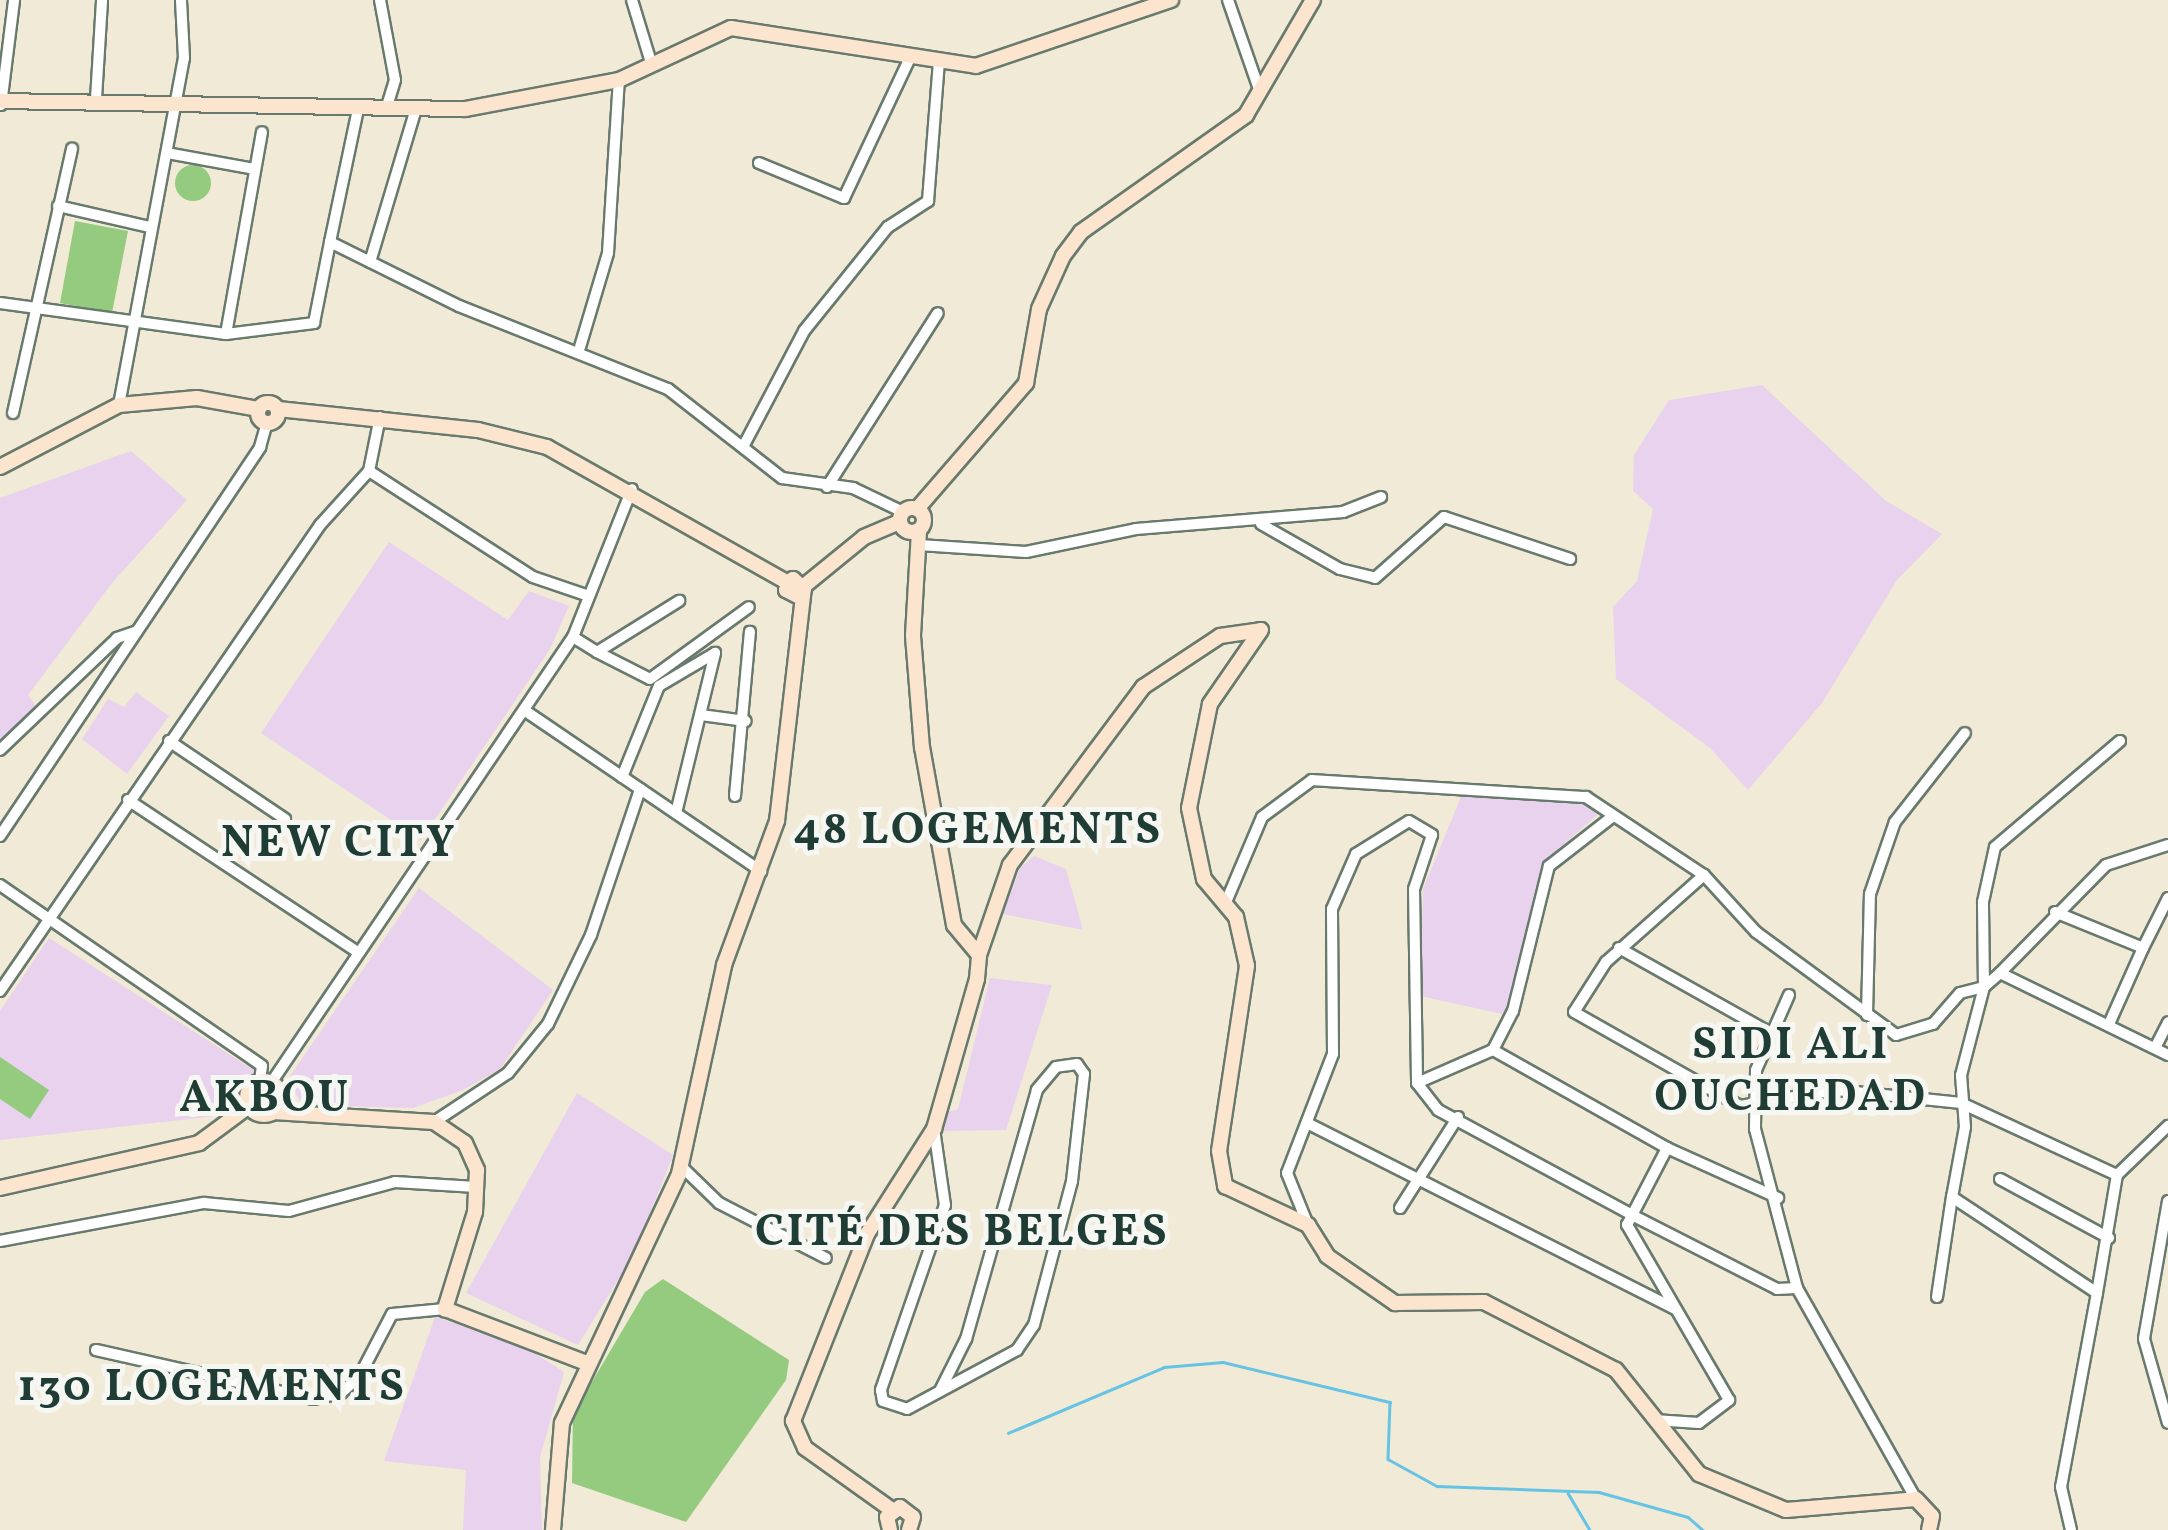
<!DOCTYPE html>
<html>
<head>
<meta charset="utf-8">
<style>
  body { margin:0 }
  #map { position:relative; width:2168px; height:1530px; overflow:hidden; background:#f1ead7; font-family:Vollkorn,serif }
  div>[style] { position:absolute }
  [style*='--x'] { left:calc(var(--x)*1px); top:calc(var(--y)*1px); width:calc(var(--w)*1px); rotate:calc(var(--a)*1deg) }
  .built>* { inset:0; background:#e8d2ee }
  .green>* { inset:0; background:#94cb7e }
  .round { border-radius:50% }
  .stream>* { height:2.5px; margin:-1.25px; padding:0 1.25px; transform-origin:1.25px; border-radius:1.25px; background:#66c3e4 }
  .roads { filter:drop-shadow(2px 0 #687a6d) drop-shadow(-2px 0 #687a6d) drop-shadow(0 2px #687a6d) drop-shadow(0 -2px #687a6d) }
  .street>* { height:10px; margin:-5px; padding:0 5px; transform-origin:5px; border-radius:5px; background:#fff }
  .secondary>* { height:14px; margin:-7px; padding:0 7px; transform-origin:7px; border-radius:7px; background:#fce5cf }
  .secondary>.ring { margin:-7px; padding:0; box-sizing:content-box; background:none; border:14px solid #fce5cf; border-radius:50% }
  span { translate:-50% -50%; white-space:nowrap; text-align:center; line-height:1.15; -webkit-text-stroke:10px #f6f6f2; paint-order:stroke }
  .district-label { font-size:45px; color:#1f3d34; font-weight:700; letter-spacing:2.5px }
</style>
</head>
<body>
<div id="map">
  <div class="built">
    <div style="clip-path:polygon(1762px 385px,1886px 501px,1942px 534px,1897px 580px,1822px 703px,1748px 790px,1710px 748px,1616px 679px,1613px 607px,1637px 581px,1653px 509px,1633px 491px,1634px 455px,1669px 400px)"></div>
    <div style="clip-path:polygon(131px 451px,187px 500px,112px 583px,28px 695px,36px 706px,0 741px,0 498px)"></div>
    <div style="clip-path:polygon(389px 542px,508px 620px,529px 591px,569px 606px,550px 649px,421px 840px,261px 733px)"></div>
    <div style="clip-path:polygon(136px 692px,169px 716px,127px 774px,82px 739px,108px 699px,124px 707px)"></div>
    <div style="clip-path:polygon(1463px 792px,1586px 797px,1604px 809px,1547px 859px,1511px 1016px,1421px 996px,1423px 889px)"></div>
    <div style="clip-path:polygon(1034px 856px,1066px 869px,1083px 930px,1003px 914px,1020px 868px)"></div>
    <div style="clip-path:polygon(419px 888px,553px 990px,500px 1069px,463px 1090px,413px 1108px,302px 1105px,288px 1079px)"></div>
    <div style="clip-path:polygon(49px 938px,255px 1071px,226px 1115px,0 1140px,0 1011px)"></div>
    <div style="clip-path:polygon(990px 978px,1052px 985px,1006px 1130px,943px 1131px,948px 1112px,958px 1109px)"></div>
    <div style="clip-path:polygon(577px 1093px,673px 1155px,634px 1254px,578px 1345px,466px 1293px)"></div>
    <div style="clip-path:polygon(435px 1317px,519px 1343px,564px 1372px,540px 1457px,542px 1530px,463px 1530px,466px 1470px,384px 1461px)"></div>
  </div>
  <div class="green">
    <div class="round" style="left:175px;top:165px;width:36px;height:36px"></div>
    <div style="clip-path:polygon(75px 221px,128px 231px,112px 313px,60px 303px)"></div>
    <div style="clip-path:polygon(0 1057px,49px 1090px,30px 1119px,0 1099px)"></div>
    <div style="clip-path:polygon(663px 1279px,789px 1360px,786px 1380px,686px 1522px,572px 1483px,573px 1414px,645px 1292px)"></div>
  </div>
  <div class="stream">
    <div style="--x:1008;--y:1433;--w:169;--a:-22.9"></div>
    <div style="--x:1164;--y:1367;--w:59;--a:-4.8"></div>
    <div style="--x:1223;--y:1362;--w:172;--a:13.5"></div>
    <div style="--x:1390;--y:1402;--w:57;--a:92"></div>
    <div style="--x:1388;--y:1459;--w:56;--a:28.9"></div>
    <div style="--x:1437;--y:1486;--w:162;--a:2.1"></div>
    <div style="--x:1599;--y:1492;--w:92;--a:15.7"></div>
    <div style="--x:1688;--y:1517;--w:20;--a:41"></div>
    <div style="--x:1568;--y:1493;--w:43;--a:59.3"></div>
  </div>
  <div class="roads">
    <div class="street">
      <div style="--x:380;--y:0;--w:81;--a:79.4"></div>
      <div style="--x:395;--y:80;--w:30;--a:107"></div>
      <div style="--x:632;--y:0;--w:69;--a:73.1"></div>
      <div style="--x:1228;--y:0;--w:97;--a:70.8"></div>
      <div style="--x:96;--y:99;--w:99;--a:-86.5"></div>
      <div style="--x:1;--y:105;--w:106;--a:-82.9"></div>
      <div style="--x:167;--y:153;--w:89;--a:10.3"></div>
      <div style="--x:759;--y:163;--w:92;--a:22.4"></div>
      <div style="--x:844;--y:198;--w:155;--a:-64.8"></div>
      <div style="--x:58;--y:206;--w:94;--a:12.9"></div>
      <div style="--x:330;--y:242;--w:136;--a:-78.1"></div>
      <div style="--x:370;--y:262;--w:160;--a:-73.3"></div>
      <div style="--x:0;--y:303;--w:228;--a:7.8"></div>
      <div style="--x:226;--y:334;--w:89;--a:-7.1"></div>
      <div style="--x:314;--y:323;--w:83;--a:-78.8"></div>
      <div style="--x:330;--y:242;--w:144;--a:26.4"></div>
      <div style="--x:459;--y:306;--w:225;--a:21.7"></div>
      <div style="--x:668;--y:389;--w:145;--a:38"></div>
      <div style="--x:782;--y:478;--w:72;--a:8"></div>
      <div style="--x:853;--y:488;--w:55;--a:25.6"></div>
      <div style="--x:226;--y:334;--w:205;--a:-79.9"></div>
      <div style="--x:580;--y:347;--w:98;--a:-73.4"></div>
      <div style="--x:608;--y:253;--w:173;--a:-86.4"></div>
      <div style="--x:119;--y:405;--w:353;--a:-79.4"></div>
      <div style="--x:184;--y:58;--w:58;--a:-93"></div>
      <div style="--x:13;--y:413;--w:271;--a:-77.4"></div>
      <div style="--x:744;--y:445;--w:129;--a:-62.2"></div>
      <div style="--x:804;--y:331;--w:134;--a:-51.1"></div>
      <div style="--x:888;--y:227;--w:48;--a:-33"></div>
      <div style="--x:928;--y:201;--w:139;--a:-85.5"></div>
      <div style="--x:369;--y:471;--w:195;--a:32.9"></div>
      <div style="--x:533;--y:577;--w:59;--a:18.7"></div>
      <div style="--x:827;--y:487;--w:206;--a:-57.5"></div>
      <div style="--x:1261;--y:524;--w:91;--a:29.7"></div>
      <div style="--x:1340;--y:569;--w:36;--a:14"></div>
      <div style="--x:1375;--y:578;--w:92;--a:-41.5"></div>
      <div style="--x:1444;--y:517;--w:133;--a:18.4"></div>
      <div style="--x:919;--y:545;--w:107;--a:3.7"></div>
      <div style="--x:1026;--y:552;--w:112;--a:-11.8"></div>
      <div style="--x:1136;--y:529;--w:208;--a:-4.7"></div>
      <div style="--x:1343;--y:512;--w:41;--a:-21.5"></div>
      <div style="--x:573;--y:637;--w:28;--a:32"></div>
      <div style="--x:597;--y:652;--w:97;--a:-31.9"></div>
      <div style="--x:597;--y:652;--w:59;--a:27"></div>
      <div style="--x:650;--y:679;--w:122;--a:-36"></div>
      <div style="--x:524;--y:710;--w:287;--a:34.2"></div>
      <div style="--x:701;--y:715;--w:45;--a:7.6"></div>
      <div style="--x:169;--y:741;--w:140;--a:33.9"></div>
      <div style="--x:0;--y:750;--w:162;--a:-43.7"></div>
      <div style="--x:117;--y:638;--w:21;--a:-19"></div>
      <div style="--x:622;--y:777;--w:98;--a:-67.9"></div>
      <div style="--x:659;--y:686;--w:65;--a:-30.5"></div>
      <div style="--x:735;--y:796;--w:165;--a:-84.8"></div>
      <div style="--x:128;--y:800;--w:276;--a:33.5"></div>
      <div style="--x:676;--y:813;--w:165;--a:-76.3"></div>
      <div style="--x:0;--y:836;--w:468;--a:-56.2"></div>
      <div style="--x:260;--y:447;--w:25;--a:-74"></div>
      <div style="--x:1704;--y:875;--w:131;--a:138.4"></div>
      <div style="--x:1606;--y:962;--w:59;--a:122.6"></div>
      <div style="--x:1574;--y:1012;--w:191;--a:29.5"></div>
      <div style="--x:1740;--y:1106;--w:97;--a:-9.5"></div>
      <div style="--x:1836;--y:1090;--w:126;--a:5.9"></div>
      <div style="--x:1961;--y:1103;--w:172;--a:24.8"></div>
      <div style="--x:0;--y:885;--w:318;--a:34.6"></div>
      <div style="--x:262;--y:1066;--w:15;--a:98"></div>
      <div style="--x:1226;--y:902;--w:92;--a:-67"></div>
      <div style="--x:1262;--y:817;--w:62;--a:-36.5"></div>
      <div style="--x:1312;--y:780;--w:275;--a:3.6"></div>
      <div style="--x:1586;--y:797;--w:141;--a:33.5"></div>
      <div style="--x:1704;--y:875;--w:77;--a:47.6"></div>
      <div style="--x:1756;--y:932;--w:174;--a:36.3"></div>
      <div style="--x:1896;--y:1035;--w:39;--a:-17"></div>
      <div style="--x:1933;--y:1024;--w:41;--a:-48.9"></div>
      <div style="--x:1960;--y:993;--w:25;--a:-14"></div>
      <div style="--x:1984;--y:987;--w:91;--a:104.6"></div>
      <div style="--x:1961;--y:1075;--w:52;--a:85.6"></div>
      <div style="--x:1965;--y:1127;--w:71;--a:100.5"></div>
      <div style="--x:1952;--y:1197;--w:174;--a:33.5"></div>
      <div style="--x:2097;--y:1293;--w:197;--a:100.5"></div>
      <div style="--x:2061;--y:1487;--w:44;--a:76.9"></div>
      <div style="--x:2055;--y:912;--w:95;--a:22.2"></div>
      <div style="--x:2143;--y:948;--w:56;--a:-63.4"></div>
      <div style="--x:1619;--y:948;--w:170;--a:29.3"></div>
      <div style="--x:2000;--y:973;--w:151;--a:-45.5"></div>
      <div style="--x:2106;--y:865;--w:65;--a:-17.9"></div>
      <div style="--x:1984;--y:987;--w:85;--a:-90.7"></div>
      <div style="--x:1983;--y:902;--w:56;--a:-77.7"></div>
      <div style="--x:1995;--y:847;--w:164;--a:-40.3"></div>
      <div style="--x:1984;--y:987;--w:21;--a:-41"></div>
      <div style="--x:2000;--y:973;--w:187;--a:26"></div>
      <div style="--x:0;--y:991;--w:565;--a:-55.52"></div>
      <div style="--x:320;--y:525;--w:73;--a:-47.8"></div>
      <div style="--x:369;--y:471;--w:55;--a:-78.5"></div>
      <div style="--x:1789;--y:995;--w:82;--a:113.7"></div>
      <div style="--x:1756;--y:1070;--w:59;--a:91"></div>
      <div style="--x:1755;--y:1129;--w:164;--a:75.2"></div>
      <div style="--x:1797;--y:1288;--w:242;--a:60.6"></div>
      <div style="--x:1867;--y:1015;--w:121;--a:-88.6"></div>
      <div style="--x:1870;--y:894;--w:76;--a:-70.9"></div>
      <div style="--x:1895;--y:822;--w:113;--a:-51.8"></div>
      <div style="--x:2109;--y:1024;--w:83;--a:-65.9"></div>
      <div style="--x:2155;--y:1048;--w:29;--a:-63"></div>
      <div style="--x:1493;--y:1050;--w:200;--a:29.4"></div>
      <div style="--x:1667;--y:1148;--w:122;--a:24.2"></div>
      <div style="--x:271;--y:1083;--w:539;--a:-55.9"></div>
      <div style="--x:573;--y:637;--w:159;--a:-68.3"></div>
      <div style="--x:1417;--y:1083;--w:34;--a:52"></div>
      <div style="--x:1438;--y:1110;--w:218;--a:28.4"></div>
      <div style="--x:1630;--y:1214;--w:165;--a:27"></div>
      <div style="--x:1777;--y:1289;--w:20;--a:-3"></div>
      <div style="--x:434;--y:1122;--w:89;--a:-33.5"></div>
      <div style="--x:508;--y:1073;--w:63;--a:-50.8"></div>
      <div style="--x:548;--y:1024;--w:99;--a:-64.2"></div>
      <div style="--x:591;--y:935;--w:154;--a:-71.4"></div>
      <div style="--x:1307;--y:1123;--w:412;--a:26.8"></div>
      <div style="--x:934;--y:1129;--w:77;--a:81.8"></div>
      <div style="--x:945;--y:1205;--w:196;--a:109.1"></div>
      <div style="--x:881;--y:1390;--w:11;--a:80"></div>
      <div style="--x:883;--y:1401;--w:25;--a:18"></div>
      <div style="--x:907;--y:1409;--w:125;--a:-28.2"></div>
      <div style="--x:1017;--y:1350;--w:30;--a:-56"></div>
      <div style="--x:1034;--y:1325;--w:149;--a:-75.2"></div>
      <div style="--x:1072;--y:1181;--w:108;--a:-83.6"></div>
      <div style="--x:1084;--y:1074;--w:12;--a:-125"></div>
      <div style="--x:1077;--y:1064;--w:21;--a:172"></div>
      <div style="--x:1056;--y:1067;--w:30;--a:130"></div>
      <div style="--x:1037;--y:1090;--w:259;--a:105.9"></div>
      <div style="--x:966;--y:1339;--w:58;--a:116.6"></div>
      <div style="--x:682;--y:1167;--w:52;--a:44.2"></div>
      <div style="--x:719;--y:1203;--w:120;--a:27.2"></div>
      <div style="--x:2000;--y:1179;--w:124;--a:28.4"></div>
      <div style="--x:2168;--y:1201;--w:140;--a:99.9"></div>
      <div style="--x:2144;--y:1339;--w:87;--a:74.1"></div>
      <div style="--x:1400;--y:1208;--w:108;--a:-57.5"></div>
      <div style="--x:1308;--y:1225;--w:56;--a:-112"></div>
      <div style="--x:1287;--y:1173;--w:128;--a:-68.9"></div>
      <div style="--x:1333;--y:1054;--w:145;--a:-90.4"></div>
      <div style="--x:1332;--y:909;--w:60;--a:-66.4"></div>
      <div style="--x:1356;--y:854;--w:62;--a:-31.9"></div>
      <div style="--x:1409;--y:821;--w:27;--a:31"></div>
      <div style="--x:1432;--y:835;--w:57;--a:108.4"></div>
      <div style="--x:1414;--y:889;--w:194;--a:89.1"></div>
      <div style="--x:1417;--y:1083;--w:83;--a:-23.5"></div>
      <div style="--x:1493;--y:1050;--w:44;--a:-62.9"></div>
      <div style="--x:1513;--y:1011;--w:149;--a:-76.1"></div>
      <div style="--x:1549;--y:866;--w:80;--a:-37.9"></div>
      <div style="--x:0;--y:1241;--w:208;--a:-10.6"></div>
      <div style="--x:204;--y:1203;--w:85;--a:5.4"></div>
      <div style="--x:289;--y:1211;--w:110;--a:-15.3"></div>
      <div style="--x:395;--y:1182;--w:81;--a:3.5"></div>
      <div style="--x:2097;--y:1293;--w:120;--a:-80.4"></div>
      <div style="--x:2117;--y:1175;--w:71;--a:-43.9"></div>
      <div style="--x:1937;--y:1297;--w:101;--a:-81.5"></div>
      <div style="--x:96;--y:1350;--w:222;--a:12.7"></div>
      <div style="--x:313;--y:1399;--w:29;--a:-12"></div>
      <div style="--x:341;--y:1393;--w:24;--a:-42"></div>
      <div style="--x:359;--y:1377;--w:71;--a:-62.4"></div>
      <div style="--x:392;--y:1314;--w:53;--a:-5.4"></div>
      <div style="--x:1654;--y:1420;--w:45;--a:3.8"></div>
      <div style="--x:1699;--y:1423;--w:38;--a:-37"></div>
      <div style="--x:1729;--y:1400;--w:203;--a:-120.2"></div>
      <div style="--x:1627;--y:1225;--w:87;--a:-62.5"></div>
    </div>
    <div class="secondary">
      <div style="--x:0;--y:101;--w:465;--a:1"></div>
      <div style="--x:465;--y:109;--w:157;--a:-10.7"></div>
      <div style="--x:619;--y:80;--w:123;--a:-24.9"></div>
      <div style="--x:731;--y:28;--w:248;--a:8.8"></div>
      <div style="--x:976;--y:66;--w:206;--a:-18.7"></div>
      <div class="ring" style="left:258px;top:403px;width:6px;height:6px"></div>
      <div style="--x:278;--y:409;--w:201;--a:6"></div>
      <div style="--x:478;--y:430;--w:71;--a:13.8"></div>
      <div style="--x:547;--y:447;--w:275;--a:29.4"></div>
      <div style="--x:0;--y:467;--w:134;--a:-27.5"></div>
      <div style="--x:119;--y:405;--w:78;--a:-5.1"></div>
      <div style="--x:197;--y:398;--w:63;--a:10.1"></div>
      <div class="ring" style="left:900px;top:508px;width:10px;height:10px"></div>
      <div style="--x:917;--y:509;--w:167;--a:-49.1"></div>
      <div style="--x:1026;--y:383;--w:75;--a:-80"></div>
      <div style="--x:1039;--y:309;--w:58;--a:-65.6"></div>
      <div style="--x:1063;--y:256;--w:30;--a:-53"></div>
      <div style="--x:1081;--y:232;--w:202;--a:-35.3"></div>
      <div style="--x:1246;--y:115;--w:133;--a:-59.8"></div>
      <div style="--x:804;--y:586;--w:77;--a:-39.2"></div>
      <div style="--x:864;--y:537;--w:39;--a:-23"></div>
      <div style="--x:1261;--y:630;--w:90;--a:124.6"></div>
      <div style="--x:1210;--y:704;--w:106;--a:101.4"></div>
      <div style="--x:1189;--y:808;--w:73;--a:78.1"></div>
      <div style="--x:1204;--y:879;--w:50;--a:49.9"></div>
      <div style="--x:1236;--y:917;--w:50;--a:77.3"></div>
      <div style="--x:1247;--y:966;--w:187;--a:98.6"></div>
      <div style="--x:1219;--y:1151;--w:36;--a:80"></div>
      <div style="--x:1225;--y:1186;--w:92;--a:25.2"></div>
      <div style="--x:1308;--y:1225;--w:36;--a:58"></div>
      <div style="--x:1327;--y:1256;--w:83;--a:34.7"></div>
      <div style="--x:1395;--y:1303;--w:89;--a:-0.6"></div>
      <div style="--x:1484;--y:1302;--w:148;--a:27.3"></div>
      <div style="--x:1616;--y:1370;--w:133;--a:51.4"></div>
      <div style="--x:1699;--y:1474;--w:94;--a:22.5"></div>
      <div style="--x:1786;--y:1510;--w:130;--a:-4.8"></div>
      <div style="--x:1916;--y:1499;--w:23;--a:47"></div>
      <div style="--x:1932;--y:1516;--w:14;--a:102"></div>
      <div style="--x:979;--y:955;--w:95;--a:-71"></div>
      <div style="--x:1010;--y:865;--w:222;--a:-53.2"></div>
      <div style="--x:1143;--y:687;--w:92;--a:-33.5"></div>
      <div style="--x:1220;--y:636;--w:41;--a:-8.3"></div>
      <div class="ring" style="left:247px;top:1081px;width:20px;height:20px"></div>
      <div style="--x:273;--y:1112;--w:161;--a:3.6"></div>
      <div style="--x:434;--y:1122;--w:37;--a:34"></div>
      <div style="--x:465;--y:1143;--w:30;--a:66"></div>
      <div style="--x:477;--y:1170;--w:42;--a:92.7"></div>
      <div style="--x:475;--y:1212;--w:102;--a:107.2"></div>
      <div style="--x:445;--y:1309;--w:149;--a:20.9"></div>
      <div style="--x:0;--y:1188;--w:204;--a:-12.7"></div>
      <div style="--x:199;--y:1143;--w:62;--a:-36.5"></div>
      <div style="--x:892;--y:1510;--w:107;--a:-144.5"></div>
      <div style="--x:805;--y:1448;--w:30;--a:-114"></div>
      <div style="--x:793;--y:1421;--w:201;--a:-68.4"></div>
      <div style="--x:867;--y:1234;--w:125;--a:-57.5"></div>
      <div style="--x:934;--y:1129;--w:156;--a:-74"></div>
      <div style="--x:977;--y:979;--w:24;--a:-85"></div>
      <div style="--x:979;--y:955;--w:39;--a:-130"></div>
      <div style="--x:954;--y:925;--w:180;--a:-100.2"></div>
      <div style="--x:922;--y:748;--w:113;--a:-94.6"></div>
      <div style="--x:913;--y:635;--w:105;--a:-86.7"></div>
      <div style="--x:553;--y:1530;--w:107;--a:-85.2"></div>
      <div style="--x:562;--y:1423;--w:275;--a:-64.8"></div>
      <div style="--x:679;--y:1174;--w:214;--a:-77.8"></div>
      <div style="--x:724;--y:965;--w:153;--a:-69.8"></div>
      <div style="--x:777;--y:821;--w:234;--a:-83.4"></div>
      <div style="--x:804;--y:589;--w:15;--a:-138"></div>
      <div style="--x:793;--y:579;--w:13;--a:122"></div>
      <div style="--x:786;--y:590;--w:13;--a:27"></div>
      <div style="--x:890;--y:1530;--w:13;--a:-103"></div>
      <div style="--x:887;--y:1517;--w:16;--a:-38"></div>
      <div style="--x:900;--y:1507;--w:16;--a:38"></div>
      <div style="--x:913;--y:1517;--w:14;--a:107"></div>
    </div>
  </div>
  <div class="district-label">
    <span style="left:978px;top:832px">48 LOGEMENTS</span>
    <span style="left:339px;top:845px">NEW CITY</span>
    <span style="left:1791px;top:1073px">SIDI ALI<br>OUCHEDAD</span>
    <span style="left:265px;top:1100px">AKBOU</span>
    <span style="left:962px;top:1234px">CITÉ DES BELGES</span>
    <span style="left:212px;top:1389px">130 LOGEMENTS</span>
  </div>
</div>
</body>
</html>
